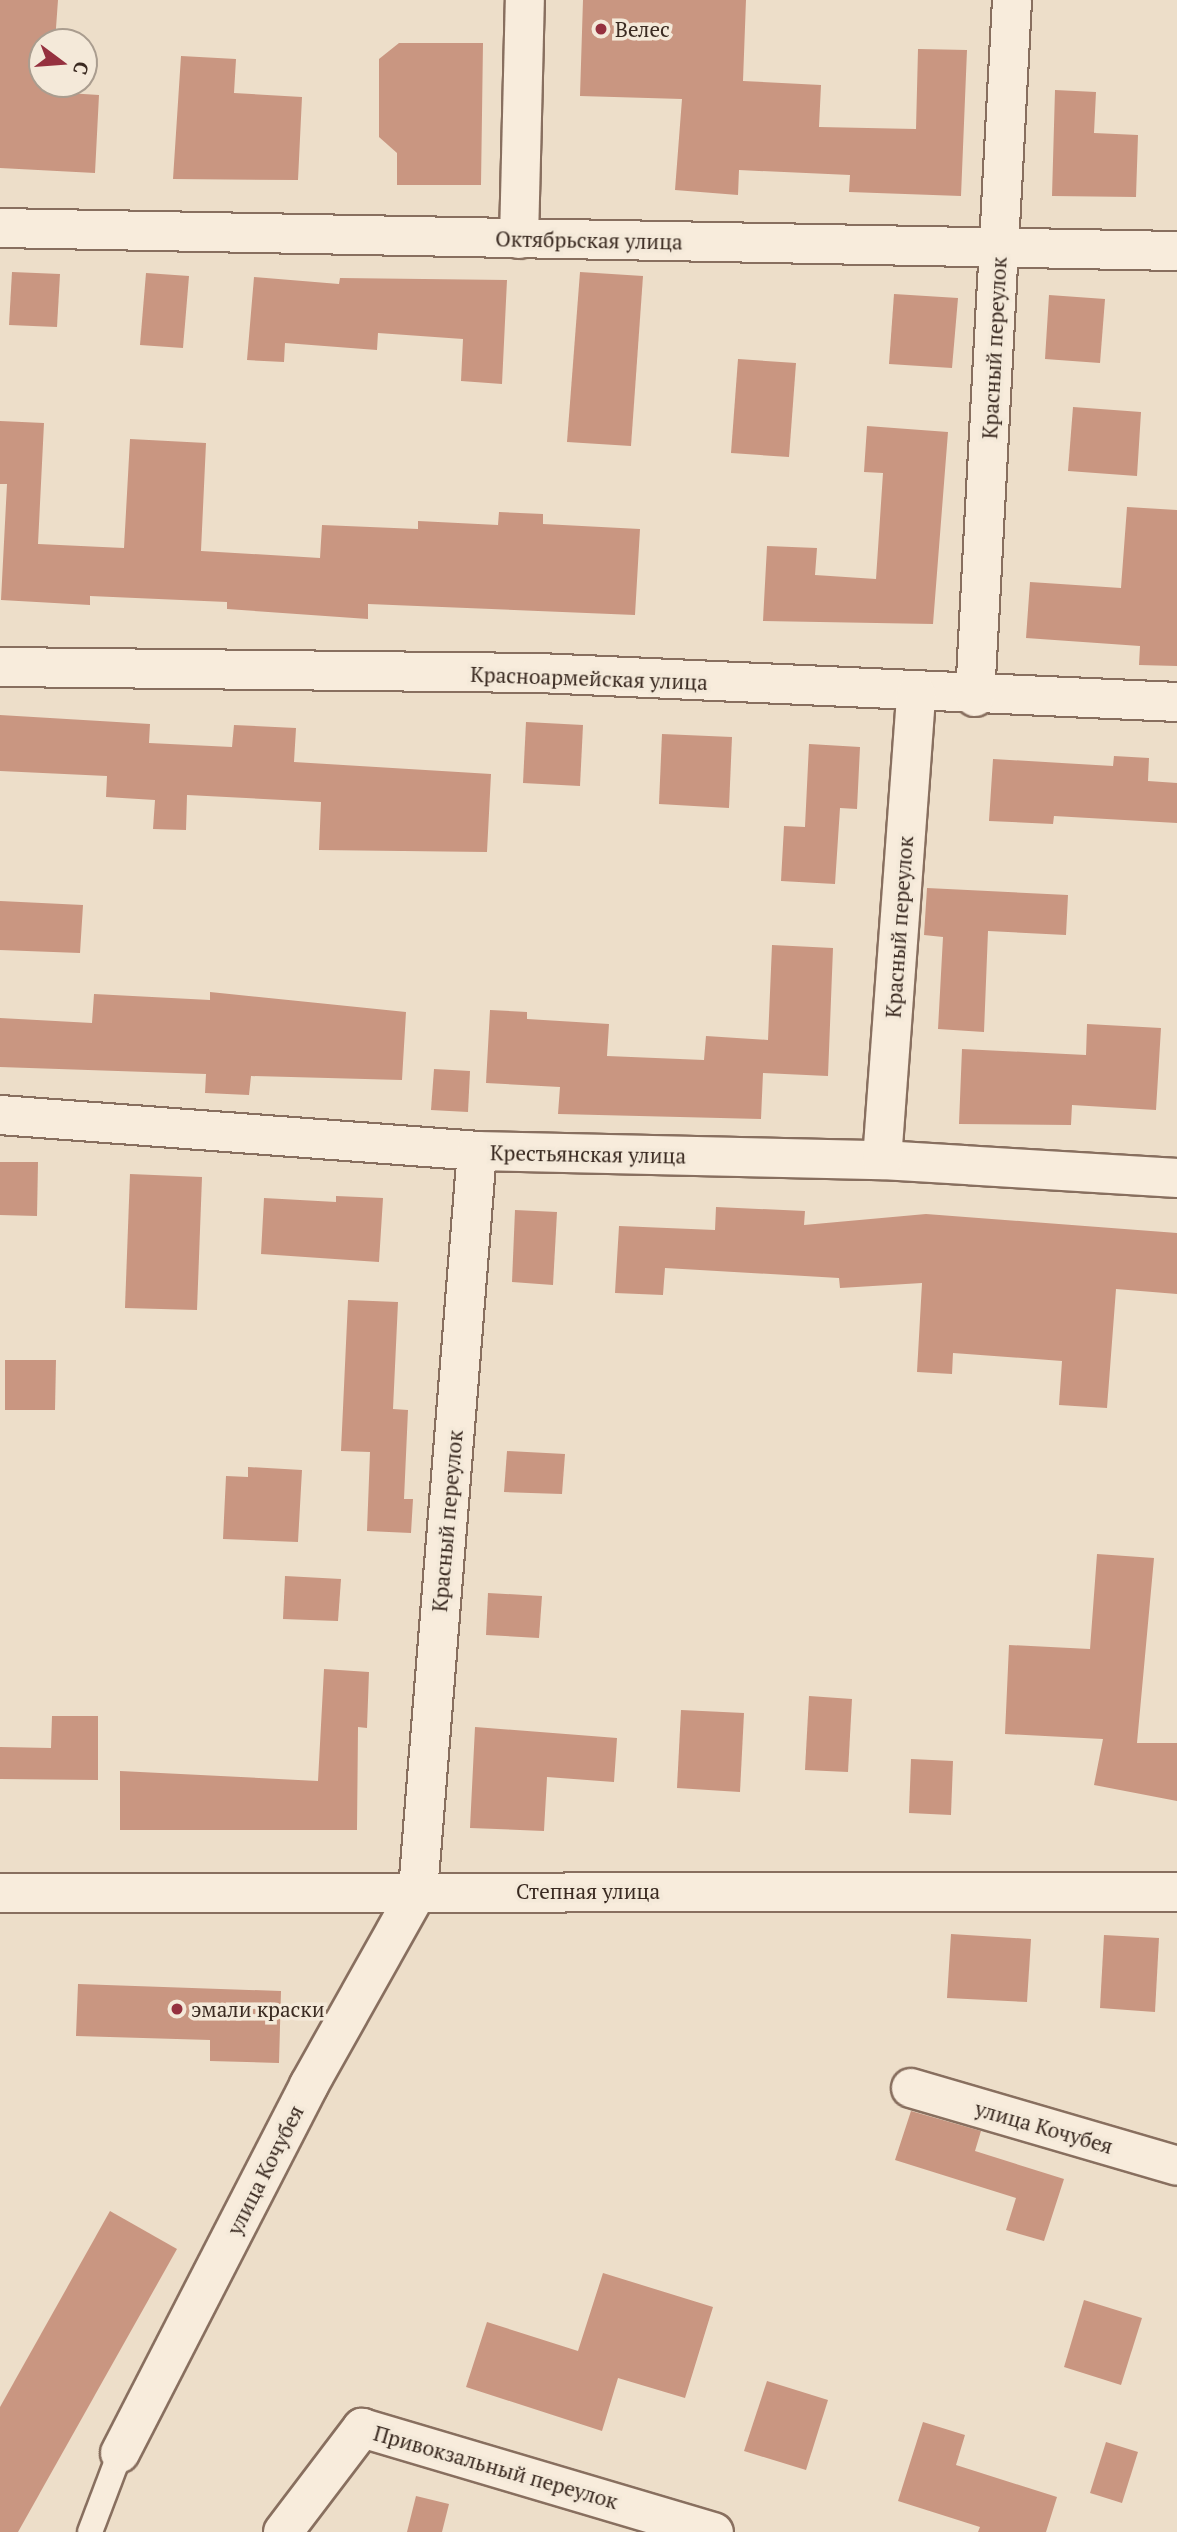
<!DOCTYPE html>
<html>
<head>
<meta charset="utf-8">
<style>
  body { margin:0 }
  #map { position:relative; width:1177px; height:2532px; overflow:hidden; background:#eddec9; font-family:"PT Serif",serif }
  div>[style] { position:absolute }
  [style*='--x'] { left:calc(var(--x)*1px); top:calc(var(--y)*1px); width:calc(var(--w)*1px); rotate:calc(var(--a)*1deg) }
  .building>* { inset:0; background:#c99681 }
  .roads { filter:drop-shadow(2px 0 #886f5f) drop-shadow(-2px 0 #886f5f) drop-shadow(0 2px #886f5f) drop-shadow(0 -2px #886f5f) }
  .lane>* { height:24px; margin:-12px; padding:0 12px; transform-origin:12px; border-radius:12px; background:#f8ecdc }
  .street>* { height:38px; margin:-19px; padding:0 19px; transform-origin:19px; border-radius:19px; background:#f8ecdc }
  .secondary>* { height:38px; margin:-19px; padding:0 19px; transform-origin:19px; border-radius:19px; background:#f8ecdc }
  .dots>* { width:19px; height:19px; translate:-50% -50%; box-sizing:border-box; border:4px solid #f4e9d9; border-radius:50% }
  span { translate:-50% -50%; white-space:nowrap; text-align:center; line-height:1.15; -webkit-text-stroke:7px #f4e9d9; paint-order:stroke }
  .poi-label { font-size:21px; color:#3a2a21 }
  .left { translate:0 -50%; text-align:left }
  .street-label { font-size:21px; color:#3a2a21 }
  .north { position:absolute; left:28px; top:28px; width:70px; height:70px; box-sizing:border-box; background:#f4e9d9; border:2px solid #aa9d8f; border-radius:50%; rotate:106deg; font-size:19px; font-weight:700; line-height:28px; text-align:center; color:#3a2a21 }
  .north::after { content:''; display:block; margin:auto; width:24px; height:32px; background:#95313f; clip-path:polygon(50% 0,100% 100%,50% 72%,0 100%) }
</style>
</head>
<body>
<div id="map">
  <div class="building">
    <div style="clip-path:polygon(0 0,58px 0,55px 42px,42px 42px,42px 84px,53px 84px,52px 92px,99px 95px,95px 173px,0 168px)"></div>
    <div style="clip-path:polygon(583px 0,746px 0,743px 81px,821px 85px,819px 127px,916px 129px,918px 49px,967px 50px,961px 196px,849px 192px,850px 175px,739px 170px,738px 195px,675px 190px,682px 99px,580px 96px)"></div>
    <div style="clip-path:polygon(399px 43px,483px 43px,481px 185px,397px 185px,397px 153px,379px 137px,379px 59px)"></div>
    <div style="clip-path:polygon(181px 56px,236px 59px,234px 93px,302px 97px,298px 180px,173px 179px)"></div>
    <div style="clip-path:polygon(1055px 90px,1096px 92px,1094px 133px,1138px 135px,1136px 197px,1052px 196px)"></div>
    <div style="clip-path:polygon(12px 272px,60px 274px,57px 327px,9px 325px)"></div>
    <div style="clip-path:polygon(580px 272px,643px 276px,631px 446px,567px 442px)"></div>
    <div style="clip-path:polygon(146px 273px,189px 276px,183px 348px,140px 345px)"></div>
    <div style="clip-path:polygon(254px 277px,339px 284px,340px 278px,507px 280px,502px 384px,461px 381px,463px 339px,378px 333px,377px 350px,285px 343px,284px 362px,247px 360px)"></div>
    <div style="clip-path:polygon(894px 294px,958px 298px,952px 368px,889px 364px)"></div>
    <div style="clip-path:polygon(1049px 295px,1105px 299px,1100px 363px,1045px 359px)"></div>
    <div style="clip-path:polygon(738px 359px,796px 363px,789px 457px,731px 453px)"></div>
    <div style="clip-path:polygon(1073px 407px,1141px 412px,1137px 476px,1068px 471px)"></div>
    <div style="clip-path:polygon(0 421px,44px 423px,38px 544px,124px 548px,130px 439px,206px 443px,201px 551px,320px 558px,322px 525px,418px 529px,418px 521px,498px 525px,499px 512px,543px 514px,543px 524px,640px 529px,635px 615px,368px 604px,368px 619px,227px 609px,227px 602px,90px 596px,90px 605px,1px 600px,7px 484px,0 484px)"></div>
    <div style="clip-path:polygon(867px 426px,948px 432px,933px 624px,763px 621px,767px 546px,817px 548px,815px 575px,876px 579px,883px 473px,864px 472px)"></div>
    <div style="clip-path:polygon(1127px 507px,1177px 510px,1177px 666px,1139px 665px,1140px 646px,1026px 638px,1030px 582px,1121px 588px)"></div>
    <div style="clip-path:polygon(0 715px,150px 724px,149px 743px,232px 747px,234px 725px,296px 728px,294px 762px,491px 774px,487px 852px,319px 850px,321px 802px,187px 795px,186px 830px,153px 829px,155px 800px,106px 797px,107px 776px,0 771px)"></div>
    <div style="clip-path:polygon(526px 722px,583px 725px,580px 786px,523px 783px)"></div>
    <div style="clip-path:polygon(662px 734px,732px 737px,729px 808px,659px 804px)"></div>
    <div style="clip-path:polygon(809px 744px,860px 747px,857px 809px,840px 808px,835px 884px,781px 881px,784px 826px,805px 827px)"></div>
    <div style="clip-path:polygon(1114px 756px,1149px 758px,1148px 781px,1177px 783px,1177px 823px,1054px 816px,1053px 824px,989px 821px,993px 759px,1113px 766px)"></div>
    <div style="clip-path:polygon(927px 888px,1068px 895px,1066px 935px,988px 931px,984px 1032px,938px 1029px,943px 937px,924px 935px)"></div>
    <div style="clip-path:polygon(0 901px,83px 905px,80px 953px,0 950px)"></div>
    <div style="clip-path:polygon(772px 945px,833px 948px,828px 1076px,763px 1073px,761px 1119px,558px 1114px,560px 1087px,486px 1083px,490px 1010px,527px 1012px,527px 1019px,609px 1024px,607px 1056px,704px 1060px,706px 1036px,768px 1040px)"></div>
    <div style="clip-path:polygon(210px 992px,406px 1012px,402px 1080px,251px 1076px,249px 1095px,205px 1093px,206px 1074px,0 1067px,0 1018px,92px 1023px,94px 994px,210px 1000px)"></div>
    <div style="clip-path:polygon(1087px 1024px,1161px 1028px,1156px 1110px,1072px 1105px,1071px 1125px,959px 1124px,962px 1049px,1086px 1055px)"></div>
    <div style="clip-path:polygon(434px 1069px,470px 1071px,468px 1112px,431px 1110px)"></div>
    <div style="clip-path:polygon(0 1162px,38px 1162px,37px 1216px,0 1215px)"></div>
    <div style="clip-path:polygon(130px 1174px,202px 1177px,197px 1310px,125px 1308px)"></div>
    <div style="clip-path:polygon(336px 1196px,383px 1198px,379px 1262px,261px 1254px,264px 1198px,336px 1202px)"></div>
    <div style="clip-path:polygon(716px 1207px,805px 1211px,804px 1225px,926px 1214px,1177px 1233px,1177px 1294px,1116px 1289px,1107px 1408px,1059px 1405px,1062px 1361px,953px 1353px,952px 1374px,917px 1372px,922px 1283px,840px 1288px,839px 1278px,665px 1268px,663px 1295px,615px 1293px,619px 1226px,715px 1230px)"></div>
    <div style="clip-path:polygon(515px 1210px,557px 1212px,553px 1285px,512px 1282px)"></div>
    <div style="clip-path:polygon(348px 1300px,398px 1302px,393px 1409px,408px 1410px,404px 1499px,413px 1499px,411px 1533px,367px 1531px,370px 1452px,341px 1451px)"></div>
    <div style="clip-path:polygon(5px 1360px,56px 1360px,55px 1410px,5px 1410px)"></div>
    <div style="clip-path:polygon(507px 1451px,565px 1454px,562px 1494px,504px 1492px)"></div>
    <div style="clip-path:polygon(248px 1467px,302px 1470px,298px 1542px,223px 1539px,226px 1476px,248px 1477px)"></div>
    <div style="clip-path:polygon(1097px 1554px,1154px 1558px,1137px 1743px,1177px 1743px,1177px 1801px,1094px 1785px,1103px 1739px,1005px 1734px,1009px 1645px,1090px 1649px)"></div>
    <div style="clip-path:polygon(285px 1576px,341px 1579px,338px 1621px,283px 1619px)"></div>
    <div style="clip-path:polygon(488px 1593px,542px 1596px,539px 1638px,486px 1635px)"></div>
    <div style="clip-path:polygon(324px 1669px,369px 1672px,367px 1728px,358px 1727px,357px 1830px,120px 1830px,120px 1771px,318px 1781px)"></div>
    <div style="clip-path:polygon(809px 1696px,852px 1699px,848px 1772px,805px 1770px)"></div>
    <div style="clip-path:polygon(681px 1710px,744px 1713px,740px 1792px,677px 1788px)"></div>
    <div style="clip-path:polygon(52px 1716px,98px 1716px,98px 1780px,0 1779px,0 1747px,51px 1748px)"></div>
    <div style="clip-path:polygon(475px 1727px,617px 1738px,614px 1782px,547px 1777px,544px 1831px,470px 1828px)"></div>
    <div style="clip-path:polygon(911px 1759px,953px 1761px,951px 1815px,909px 1813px)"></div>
    <div style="clip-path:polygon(951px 1934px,1031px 1939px,1027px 2002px,947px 1998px)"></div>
    <div style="clip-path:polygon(1104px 1935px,1159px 1938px,1155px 2012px,1100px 2008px)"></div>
    <div style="clip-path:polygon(78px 1984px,281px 1991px,279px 2063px,210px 2061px,210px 2040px,76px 2036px)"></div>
    <div style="clip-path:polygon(911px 2111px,981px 2131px,975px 2151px,1064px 2179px,1044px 2241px,1006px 2230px,1016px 2198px,895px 2160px)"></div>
    <div style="clip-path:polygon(110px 2211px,177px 2249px,18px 2532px,0 2532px,0 2407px)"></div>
    <div style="clip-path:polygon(603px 2273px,713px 2307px,685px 2398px,618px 2378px,602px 2431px,466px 2387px,487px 2322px,578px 2351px)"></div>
    <div style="clip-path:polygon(1084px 2300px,1142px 2318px,1121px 2385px,1064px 2367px)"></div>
    <div style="clip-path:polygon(767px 2381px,828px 2400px,806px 2470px,744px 2451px)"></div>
    <div style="clip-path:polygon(923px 2422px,965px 2435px,956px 2465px,1057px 2497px,1046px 2532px,978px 2532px,980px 2527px,898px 2501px)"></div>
    <div style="clip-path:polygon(1106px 2442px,1138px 2452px,1122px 2503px,1090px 2493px)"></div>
    <div style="clip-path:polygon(416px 2496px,449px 2504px,442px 2532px,407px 2532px)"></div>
  </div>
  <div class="roads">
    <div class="lane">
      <div style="--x:90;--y:2532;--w:85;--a:-69.2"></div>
    </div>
    <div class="street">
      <div style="--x:0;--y:228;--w:1177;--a:1.12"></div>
      <div style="--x:519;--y:239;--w:239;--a:-88.6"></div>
      <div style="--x:0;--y:667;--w:539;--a:0.64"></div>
      <div style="--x:539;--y:673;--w:639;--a:2.6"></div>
      <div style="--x:975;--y:697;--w:698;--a:-86.96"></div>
      <div style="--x:0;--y:1115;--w:478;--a:4.3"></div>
      <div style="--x:477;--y:1151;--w:405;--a:1.3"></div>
      <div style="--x:882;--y:1160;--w:296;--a:3.5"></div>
      <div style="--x:882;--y:1160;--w:467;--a:-85.8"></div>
      <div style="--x:911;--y:2088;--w:277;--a:16.3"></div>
      <div style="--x:120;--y:2453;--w:414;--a:-62.8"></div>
      <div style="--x:309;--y:2085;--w:223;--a:-60.7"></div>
      <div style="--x:418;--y:1891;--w:742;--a:-85.44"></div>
      <div style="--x:283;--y:2532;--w:131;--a:-52.8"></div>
      <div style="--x:362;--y:2428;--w:367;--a:16.5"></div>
    </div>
    <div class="secondary">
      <div style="--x:0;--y:1893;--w:1177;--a:-0.05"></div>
    </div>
  </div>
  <div class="dots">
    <div style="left:601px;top:29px;background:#95313f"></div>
    <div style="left:177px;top:2009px;background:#95313f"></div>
  </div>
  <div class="poi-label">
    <span class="left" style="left:615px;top:29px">Велес</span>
    <span class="left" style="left:191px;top:2009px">эмали краски</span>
  </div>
  <div class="street-label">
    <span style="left:589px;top:240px;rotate:1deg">Октябрьская улица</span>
    <span style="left:994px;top:348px;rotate:-87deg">Красный переулок</span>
    <span style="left:589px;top:678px;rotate:2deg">Красноармейская улица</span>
    <span style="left:899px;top:927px;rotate:-86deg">Красный переулок</span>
    <span style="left:588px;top:1154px;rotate:1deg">Крестьянская улица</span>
    <span style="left:447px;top:1521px;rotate:-85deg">Красный переулок</span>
    <span style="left:588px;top:1891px">Степная улица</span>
    <span style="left:1044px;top:2127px;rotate:16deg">улица Кочубея</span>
    <span style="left:265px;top:2170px;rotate:-63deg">улица Кочубея</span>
    <span style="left:496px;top:2467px;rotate:16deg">Привокзальный переулок</span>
  </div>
  <div class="north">С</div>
</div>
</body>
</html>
